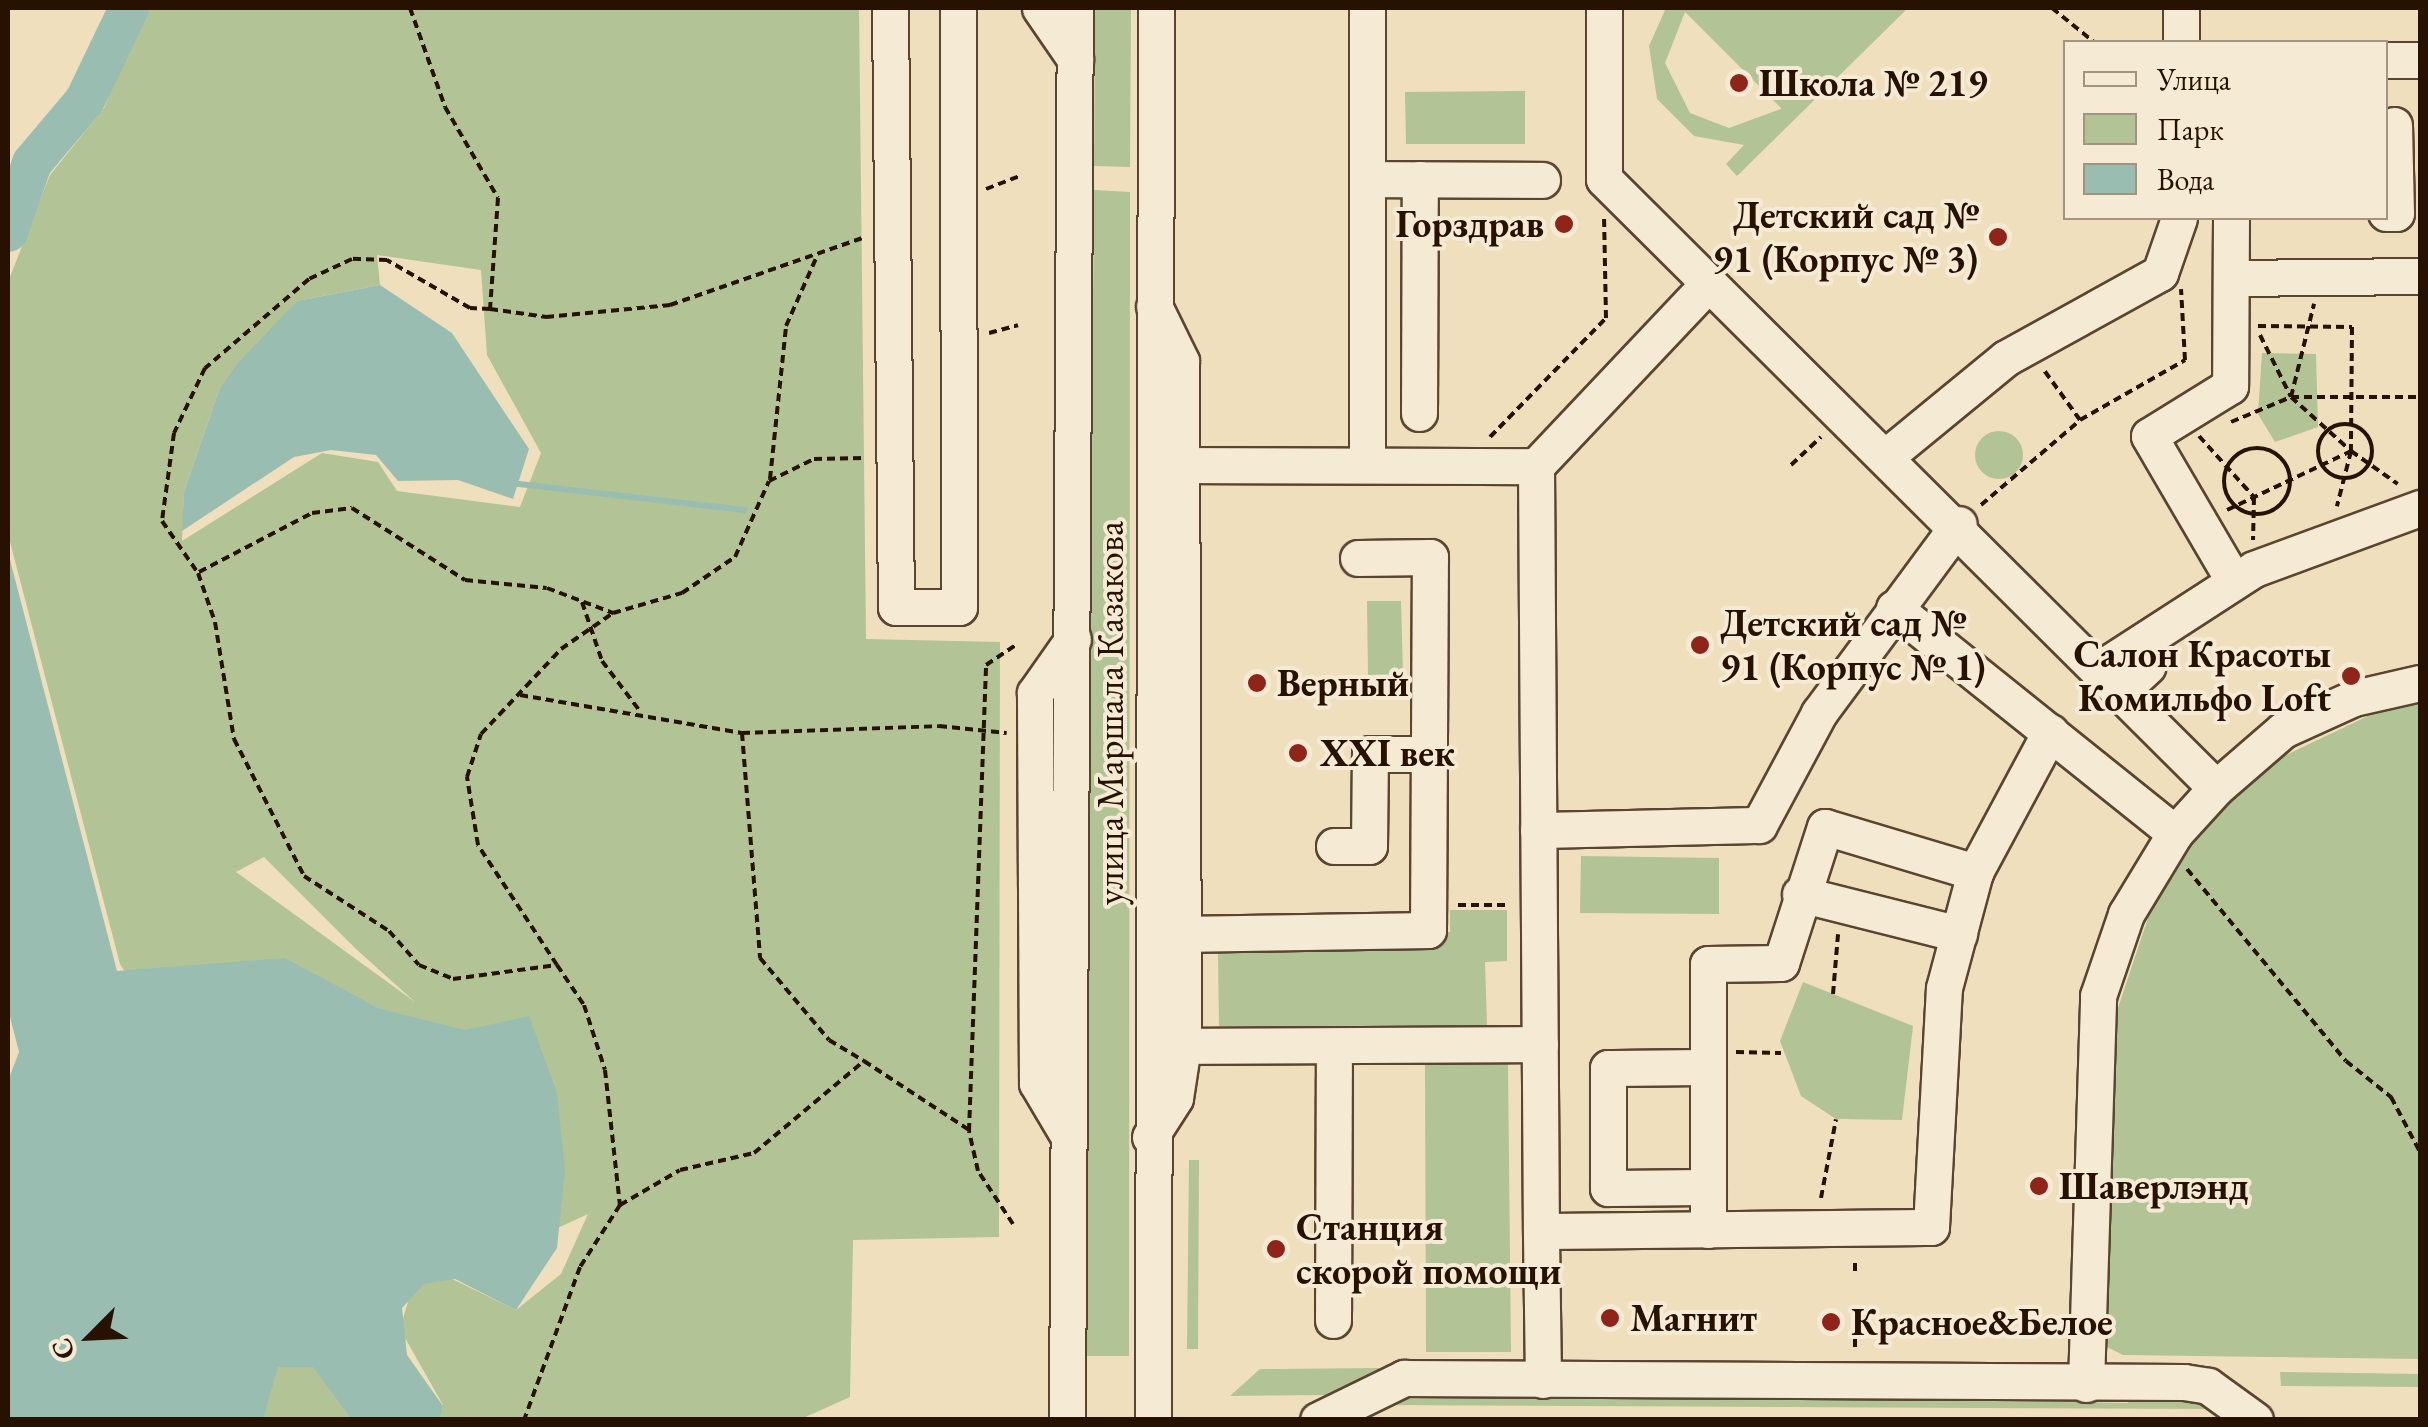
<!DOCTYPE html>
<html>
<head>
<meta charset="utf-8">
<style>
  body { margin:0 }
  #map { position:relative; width:2428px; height:1427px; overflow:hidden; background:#f0dfbd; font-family:"EB Garamond",serif }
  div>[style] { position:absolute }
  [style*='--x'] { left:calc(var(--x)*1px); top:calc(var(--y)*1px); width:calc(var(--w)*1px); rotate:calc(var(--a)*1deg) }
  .green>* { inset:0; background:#b2c396 }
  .round { border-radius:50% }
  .water>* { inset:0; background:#9abdb2 }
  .stream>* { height:6px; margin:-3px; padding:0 3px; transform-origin:3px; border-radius:3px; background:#9abdb2 }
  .river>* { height:40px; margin:-20px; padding:0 20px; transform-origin:20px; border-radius:20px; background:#9abdb2 }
  .path>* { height:4px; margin-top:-2px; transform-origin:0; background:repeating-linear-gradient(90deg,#271201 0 8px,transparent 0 13px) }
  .path>.ring { margin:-2px; padding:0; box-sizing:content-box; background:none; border:4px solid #271201; border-radius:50% }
  .roads { filter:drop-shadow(2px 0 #594530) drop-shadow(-2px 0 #594530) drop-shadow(0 2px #594530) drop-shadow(0 -2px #594530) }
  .minor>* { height:35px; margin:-17.5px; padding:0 17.5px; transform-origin:17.5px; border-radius:17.5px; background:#f5ead4 }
  .dots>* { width:28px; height:28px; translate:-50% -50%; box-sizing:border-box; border:5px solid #f5ead4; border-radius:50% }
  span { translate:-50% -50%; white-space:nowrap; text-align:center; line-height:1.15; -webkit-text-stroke:8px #f5ead4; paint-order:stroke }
  .poi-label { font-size:38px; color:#271201; font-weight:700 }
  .left { translate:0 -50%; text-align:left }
  .right { translate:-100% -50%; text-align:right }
  .street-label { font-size:38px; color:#271201 }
  .frame { position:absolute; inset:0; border:10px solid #271201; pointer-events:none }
  .legend { position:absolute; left:2063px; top:40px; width:325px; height:180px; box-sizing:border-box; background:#f5ead4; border:2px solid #a39480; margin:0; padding:12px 18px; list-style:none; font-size:30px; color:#271201 }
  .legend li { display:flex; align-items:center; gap:20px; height:50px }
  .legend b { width:50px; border:2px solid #a39480 }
  .north { position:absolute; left:40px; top:1287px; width:100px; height:100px; -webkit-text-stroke:8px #f5ead4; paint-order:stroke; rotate:246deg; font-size:28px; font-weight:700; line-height:40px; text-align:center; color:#271201 }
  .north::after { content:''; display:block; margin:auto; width:35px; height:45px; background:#271201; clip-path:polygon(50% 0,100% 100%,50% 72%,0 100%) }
</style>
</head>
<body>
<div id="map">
  <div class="green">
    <div style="clip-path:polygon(evenodd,145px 8px,859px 8px,866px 639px,1000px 642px,999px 1237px,853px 1240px,850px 1397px,801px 1419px,441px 1419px,443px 1405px,400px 1329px,409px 1298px,281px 1367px,314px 1367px,351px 1419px,8px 1420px,147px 1008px,120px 964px,8px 534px,8px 282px,50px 175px,104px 108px,145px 8px,377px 255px,481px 270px,487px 355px,541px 453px,520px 507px,397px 491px,378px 462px,322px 453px,182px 541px,184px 492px,219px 390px,297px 301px,380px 285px,377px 255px,145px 8px,264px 857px,356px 949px,415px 1002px,236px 872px,264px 857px,145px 8px,588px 1214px,561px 1274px,516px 1310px,450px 1278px,588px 1214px)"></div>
    <div style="clip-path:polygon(1095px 8px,1131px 8px,1130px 167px,1094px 166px)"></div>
    <div style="clip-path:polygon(evenodd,1666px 8px,1908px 8px,1737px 176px,1726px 164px,1744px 145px,1694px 136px,1657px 99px,1649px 46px,1666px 8px,1685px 12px,1781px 108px,1781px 109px,1729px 128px,1690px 113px,1665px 63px,1685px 12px)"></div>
    <div style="clip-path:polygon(1525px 91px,1525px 144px,1406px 144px,1405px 92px)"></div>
    <div style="clip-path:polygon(1094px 190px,1130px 192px,1129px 1356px,1084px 1356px)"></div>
    <div style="clip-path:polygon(2262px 353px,2316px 354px,2318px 427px,2275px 442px,2258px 414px)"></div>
    <div class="round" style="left:1975px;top:431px;width:48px;height:48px"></div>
    <div style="clip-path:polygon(1367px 601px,1401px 601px,1403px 674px,1368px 675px)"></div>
    <div style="clip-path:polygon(2420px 705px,2420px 1359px,2123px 1355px,2107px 1347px,2113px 1023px,2149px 915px,2209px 817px,2265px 765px,2389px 706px)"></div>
    <div style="clip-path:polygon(1581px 856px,1719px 858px,1719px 914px,1580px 913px)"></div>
    <div style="clip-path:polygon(1450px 910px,1507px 910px,1507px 961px,1485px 962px,1487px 1026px,1219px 1026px,1218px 953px,1434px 948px,1436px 932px,1450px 932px)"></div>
    <div style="clip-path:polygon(1803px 982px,1913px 1026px,1902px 1120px,1836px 1119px,1801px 1096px,1780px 1041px)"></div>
    <div style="clip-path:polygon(1493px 1055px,1508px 1064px,1511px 1352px,1426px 1352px,1425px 1058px)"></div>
    <div style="clip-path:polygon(1189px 1160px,1199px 1160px,1198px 1349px,1187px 1349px)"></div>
    <div style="clip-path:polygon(1381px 1368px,1330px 1395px,1230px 1396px,1260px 1369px)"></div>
    <div style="clip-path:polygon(2280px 1372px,2420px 1374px,2420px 1387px,2281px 1386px)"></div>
    <div style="clip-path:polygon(1439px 1393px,2128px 1403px,2129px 1395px,2189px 1396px,2214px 1409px,1373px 1405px)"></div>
  </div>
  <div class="water">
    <div style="clip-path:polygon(380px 285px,452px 333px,529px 449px,513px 499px,458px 480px,398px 481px,376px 455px,331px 450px,294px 457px,182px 531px,184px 492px,219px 390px,237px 364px,297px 301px)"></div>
    <div style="clip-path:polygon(8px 552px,117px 971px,285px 958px,378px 1008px,465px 1030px,529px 1016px,557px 1093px,565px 1171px,557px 1248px,516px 1310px,455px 1279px,424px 1284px,402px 1308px,407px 1355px,443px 1406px,441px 1419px,351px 1419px,313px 1367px,278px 1367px,263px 1419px,8px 1419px,8px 1081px,19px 1052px,8px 1009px)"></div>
  </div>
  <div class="stream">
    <div style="--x:519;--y:484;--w:227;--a:6.6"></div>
  </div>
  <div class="river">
    <div style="--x:8;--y:232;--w:73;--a:-70.8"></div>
    <div style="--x:32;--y:163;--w:82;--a:-49.9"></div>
    <div style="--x:85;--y:100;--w:102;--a:-64.4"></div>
  </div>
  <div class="path">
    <div style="--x:410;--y:8;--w:105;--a:70.5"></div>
    <div style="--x:445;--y:107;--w:105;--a:59.8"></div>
    <div style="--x:498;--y:198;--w:111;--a:94.1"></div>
    <div style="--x:490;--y:309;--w:57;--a:8.1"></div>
    <div style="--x:546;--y:317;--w:125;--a:-5.5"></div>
    <div style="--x:670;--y:305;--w:203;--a:-19.2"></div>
    <div style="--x:2052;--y:8;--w:54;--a:39"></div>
    <div style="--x:986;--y:189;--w:36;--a:-21"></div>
    <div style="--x:490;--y:309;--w:20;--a:-177"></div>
    <div style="--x:470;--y:308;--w:96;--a:-150"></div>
    <div style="--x:387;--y:260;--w:35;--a:-178"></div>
    <div style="--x:352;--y:259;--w:47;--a:155.1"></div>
    <div style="--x:309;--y:279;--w:137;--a:139.4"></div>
    <div style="--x:205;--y:368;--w:72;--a:115.5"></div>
    <div style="--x:174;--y:433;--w:89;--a:97.8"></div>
    <div style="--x:162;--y:521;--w:63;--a:55.3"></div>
    <div style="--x:198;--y:573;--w:52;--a:70.9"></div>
    <div style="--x:215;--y:622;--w:119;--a:80.8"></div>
    <div style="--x:234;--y:739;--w:154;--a:62.9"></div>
    <div style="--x:304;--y:876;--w:101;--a:32.9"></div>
    <div style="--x:389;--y:931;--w:45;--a:48.6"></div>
    <div style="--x:419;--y:965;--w:37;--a:22"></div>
    <div style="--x:453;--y:979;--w:105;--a:-7.7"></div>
    <div style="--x:557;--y:965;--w:48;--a:56"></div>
    <div style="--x:584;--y:1005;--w:68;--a:72.1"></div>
    <div style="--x:605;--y:1070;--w:136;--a:83.7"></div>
    <div style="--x:620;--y:1205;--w:74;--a:122.8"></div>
    <div style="--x:580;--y:1267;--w:163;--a:110.1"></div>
    <div style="--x:2258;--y:326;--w:94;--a:0.6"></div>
    <div style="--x:2352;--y:327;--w:124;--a:90.5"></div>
    <div style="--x:2351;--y:451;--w:57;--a:104.3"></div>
    <div style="--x:989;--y:333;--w:30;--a:-15"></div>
    <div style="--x:2260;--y:335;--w:69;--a:63.4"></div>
    <div style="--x:2291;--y:397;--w:81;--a:42"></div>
    <div style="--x:2291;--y:397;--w:96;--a:-76.1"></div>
    <div style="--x:2080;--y:420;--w:121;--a:-29.7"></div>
    <div style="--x:2185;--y:360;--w:71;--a:-93.2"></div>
    <div style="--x:2231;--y:422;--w:65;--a:-22.6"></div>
    <div style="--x:2291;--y:397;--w:129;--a:0"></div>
    <div class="ring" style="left:2318px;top:424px;width:50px;height:50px"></div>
    <div style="--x:2199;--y:436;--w:82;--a:48"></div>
    <div style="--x:2254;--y:497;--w:43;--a:91.3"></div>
    <div style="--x:1490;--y:437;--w:166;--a:-45.7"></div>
    <div style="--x:1606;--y:318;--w:100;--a:-91.1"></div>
    <div class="ring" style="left:2224px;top:448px;width:62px;height:62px"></div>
    <div style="--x:1791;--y:465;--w:41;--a:-43"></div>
    <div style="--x:770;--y:479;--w:154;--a:-84"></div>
    <div style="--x:786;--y:326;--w:77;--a:-66.1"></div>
    <div style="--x:1981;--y:505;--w:130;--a:-40.6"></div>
    <div style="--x:2080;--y:420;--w:62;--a:-125.8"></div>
    <div style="--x:2227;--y:510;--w:137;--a:-25.4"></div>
    <div style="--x:2351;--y:451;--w:57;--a:35.1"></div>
    <div style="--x:199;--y:572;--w:127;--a:-27.6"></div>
    <div style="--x:312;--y:513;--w:40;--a:-7.1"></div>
    <div style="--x:352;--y:508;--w:134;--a:32.5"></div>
    <div style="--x:465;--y:580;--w:82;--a:5.6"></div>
    <div style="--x:547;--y:588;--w:71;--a:20.7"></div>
    <div style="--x:613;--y:613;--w:72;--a:-16.2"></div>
    <div style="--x:682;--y:593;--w:64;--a:-34.2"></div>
    <div style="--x:735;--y:557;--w:83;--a:-65.9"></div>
    <div style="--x:769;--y:481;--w:50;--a:-26.1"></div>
    <div style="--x:814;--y:459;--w:50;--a:-1.1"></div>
    <div style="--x:582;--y:602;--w:62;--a:71.3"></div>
    <div style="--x:602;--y:661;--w:61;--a:52.9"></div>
    <div style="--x:520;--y:695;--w:225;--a:9.7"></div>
    <div style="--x:742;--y:733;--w:197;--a:-2"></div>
    <div style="--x:939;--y:726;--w:68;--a:5.9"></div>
    <div style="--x:742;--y:733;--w:226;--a:85.4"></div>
    <div style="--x:760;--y:958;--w:107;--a:49.9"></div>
    <div style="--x:829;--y:1040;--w:41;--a:31"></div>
    <div style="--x:2187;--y:869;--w:249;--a:50.4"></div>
    <div style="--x:2346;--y:1061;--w:58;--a:38.7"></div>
    <div style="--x:2391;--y:1097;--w:62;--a:62.2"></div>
    <div style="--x:1458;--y:905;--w:51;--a:0"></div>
    <div style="--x:557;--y:965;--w:144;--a:-123.4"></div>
    <div style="--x:478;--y:845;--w:69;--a:-99.2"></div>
    <div style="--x:467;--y:777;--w:45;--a:-72"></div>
    <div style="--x:481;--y:734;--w:117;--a:-46.7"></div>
    <div style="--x:561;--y:649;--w:63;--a:-34.7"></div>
    <div style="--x:1833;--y:994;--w:60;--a:-85.2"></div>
    <div style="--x:1736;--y:1052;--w:45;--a:1.3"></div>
    <div style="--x:1821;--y:1198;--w:80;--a:-79.2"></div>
    <div style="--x:620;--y:1205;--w:69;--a:-30.3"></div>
    <div style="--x:680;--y:1170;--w:76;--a:-12.9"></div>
    <div style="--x:754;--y:1153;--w:143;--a:-39.9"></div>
    <div style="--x:864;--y:1061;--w:126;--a:33.3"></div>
    <div style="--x:1013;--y:1224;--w:64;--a:-123.4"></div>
    <div style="--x:978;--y:1171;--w:41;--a:-102.7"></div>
    <div style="--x:969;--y:1131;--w:466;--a:-87.9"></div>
    <div style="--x:986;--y:665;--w:37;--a:-34"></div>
    <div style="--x:1855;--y:1271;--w:13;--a:-90"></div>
    <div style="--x:1855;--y:1326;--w:26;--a:90"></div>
  </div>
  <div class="roads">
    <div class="minor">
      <div style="--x:890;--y:8;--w:599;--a:89.43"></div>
      <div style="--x:896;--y:607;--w:63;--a:0"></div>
      <div style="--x:959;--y:607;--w:599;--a:-90.1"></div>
      <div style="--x:1040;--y:8;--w:62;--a:55.5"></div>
      <div style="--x:1604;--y:8;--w:171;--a:90"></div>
      <div style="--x:1604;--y:179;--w:863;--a:44.86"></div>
      <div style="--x:2216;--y:788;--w:89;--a:-40.9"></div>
      <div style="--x:2283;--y:730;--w:78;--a:-24.3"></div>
      <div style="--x:2354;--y:698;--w:68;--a:-12.8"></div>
      <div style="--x:2181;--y:42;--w:34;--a:-90"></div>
      <div style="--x:2386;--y:60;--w:34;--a:0"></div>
      <div style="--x:1367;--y:179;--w:175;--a:0.3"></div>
      <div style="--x:2386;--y:213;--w:10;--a:0"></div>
      <div style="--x:2396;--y:213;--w:88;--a:-91.3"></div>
      <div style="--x:2231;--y:218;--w:168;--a:90.3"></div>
      <div style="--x:2230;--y:386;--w:95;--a:148.3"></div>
      <div style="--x:2149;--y:436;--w:167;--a:59.7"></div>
      <div style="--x:2231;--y:278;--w:189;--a:-0.6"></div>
      <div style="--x:1419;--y:413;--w:234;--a:-89.8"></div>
      <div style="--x:1889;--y:454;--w:151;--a:-39.4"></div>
      <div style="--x:2006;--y:358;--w:176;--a:-28.9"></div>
      <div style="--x:2160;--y:273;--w:58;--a:-70.9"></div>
      <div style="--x:1184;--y:465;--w:352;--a:0.2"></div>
      <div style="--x:1536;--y:466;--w:248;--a:-46.6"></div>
      <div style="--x:1367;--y:465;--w:457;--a:-90"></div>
      <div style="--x:1536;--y:466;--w:765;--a:89.63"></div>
      <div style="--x:1894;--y:608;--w:360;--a:38.7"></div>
      <div style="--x:2101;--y:668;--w:182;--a:-32.9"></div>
      <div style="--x:2254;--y:569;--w:177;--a:-20.2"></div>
      <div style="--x:2122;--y:690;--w:35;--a:-43"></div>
      <div style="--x:1538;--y:830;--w:221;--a:-1.3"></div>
      <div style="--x:1759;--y:825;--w:127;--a:-61.8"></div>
      <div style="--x:1819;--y:713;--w:235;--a:-53.5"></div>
      <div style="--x:1334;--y:846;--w:35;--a:0"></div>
      <div style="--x:1369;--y:846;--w:92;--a:-89.4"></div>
      <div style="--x:1370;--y:754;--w:59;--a:0"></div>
      <div style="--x:1800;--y:894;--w:164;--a:14.1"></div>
      <div style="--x:1180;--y:934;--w:248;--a:-0.9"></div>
      <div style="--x:1428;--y:930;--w:373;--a:-89.7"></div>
      <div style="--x:1430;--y:557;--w:72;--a:179.2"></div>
      <div style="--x:1183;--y:1046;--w:357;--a:-0.3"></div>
      <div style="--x:1708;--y:1067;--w:100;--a:179.4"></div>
      <div style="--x:1608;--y:1068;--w:120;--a:90"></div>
      <div style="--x:1608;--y:1188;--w:100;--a:-0.6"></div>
      <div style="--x:1069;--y:1137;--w:63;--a:-120.7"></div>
      <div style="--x:1037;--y:1083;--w:390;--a:-90.3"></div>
      <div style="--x:1035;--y:693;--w:66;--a:-54.9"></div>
      <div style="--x:1150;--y:1137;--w:46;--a:-57.3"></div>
      <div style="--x:1175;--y:1098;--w:53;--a:-81.3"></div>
      <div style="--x:1183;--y:1046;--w:685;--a:-90.17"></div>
      <div style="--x:1181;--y:361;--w:61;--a:-116.1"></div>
      <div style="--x:1708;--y:1230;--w:266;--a:-90"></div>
      <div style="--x:1708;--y:964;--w:73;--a:-0.8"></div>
      <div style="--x:1781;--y:963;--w:143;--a:-72.1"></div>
      <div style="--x:1825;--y:827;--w:157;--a:16.7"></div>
      <div style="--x:1333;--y:1320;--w:274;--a:-89.8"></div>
      <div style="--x:1543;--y:1380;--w:149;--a:-90.8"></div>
      <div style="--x:1541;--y:1231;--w:390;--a:-0.6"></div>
      <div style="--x:1931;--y:1227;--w:239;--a:-86.9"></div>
      <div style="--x:1944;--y:988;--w:120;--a:-75"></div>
      <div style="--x:1975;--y:872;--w:159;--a:-61.8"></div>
      <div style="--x:2086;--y:1384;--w:388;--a:-88.2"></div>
      <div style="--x:2098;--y:996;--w:87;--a:-71.1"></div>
      <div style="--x:2126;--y:914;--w:95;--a:-58.8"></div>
      <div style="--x:2175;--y:833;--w:61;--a:-47.7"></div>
      <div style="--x:1067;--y:1420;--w:1412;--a:-89.68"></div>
      <div style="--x:1153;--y:1420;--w:1412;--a:-89.88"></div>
      <div style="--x:1318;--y:1420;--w:96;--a:-26"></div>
      <div style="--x:1404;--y:1378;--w:780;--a:0.29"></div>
      <div style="--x:2184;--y:1382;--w:24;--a:9"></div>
      <div style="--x:2208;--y:1386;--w:58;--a:35.9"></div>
    </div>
  </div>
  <div class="dots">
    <div style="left:1739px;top:83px;background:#8f2418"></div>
    <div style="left:1564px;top:224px;background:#8f2418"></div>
    <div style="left:1998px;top:237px;background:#8f2418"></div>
    <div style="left:1700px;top:645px;background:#8f2418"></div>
    <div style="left:2351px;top:676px;background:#8f2418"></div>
    <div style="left:1257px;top:683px;background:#8f2418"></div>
    <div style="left:1298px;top:753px;background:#8f2418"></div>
    <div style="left:2039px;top:1186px;background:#8f2418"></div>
    <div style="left:1276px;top:1249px;background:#8f2418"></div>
    <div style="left:1610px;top:1318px;background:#8f2418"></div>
    <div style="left:1831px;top:1322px;background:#8f2418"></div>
  </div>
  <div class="poi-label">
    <span class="left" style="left:1759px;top:83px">Школа № 219</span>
    <span class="right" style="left:1978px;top:237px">Детский сад №<br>91 (Корпус № 3)</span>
    <span class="right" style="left:1544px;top:224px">Горздрав</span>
    <span class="left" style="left:1720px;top:645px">Детский сад №<br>91 (Корпус № 1)</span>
    <span class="right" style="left:2331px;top:676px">Салон Красоты<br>Комильфо Loft</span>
    <span class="left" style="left:1277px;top:683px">Верный</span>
    <span class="left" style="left:1320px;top:753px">XXI век</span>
    <span class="left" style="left:2059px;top:1186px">Шаверлэнд</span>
    <span class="left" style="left:1296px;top:1249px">Станция<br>скорой помощи</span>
    <span class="left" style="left:1630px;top:1318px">Магнит</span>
    <span class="left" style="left:1851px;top:1322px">Красное&amp;Белое</span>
  </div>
  <div class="street-label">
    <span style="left:1110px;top:713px;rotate:-90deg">улица Маршала Казакова</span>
  </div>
  <div class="frame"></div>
  <ul class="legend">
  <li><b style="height:12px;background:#f5ead4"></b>Улица</li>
  <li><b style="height:28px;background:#b2c396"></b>Парк</li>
  <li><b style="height:28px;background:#9abdb2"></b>Вода</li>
  </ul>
  <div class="north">С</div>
</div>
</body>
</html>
